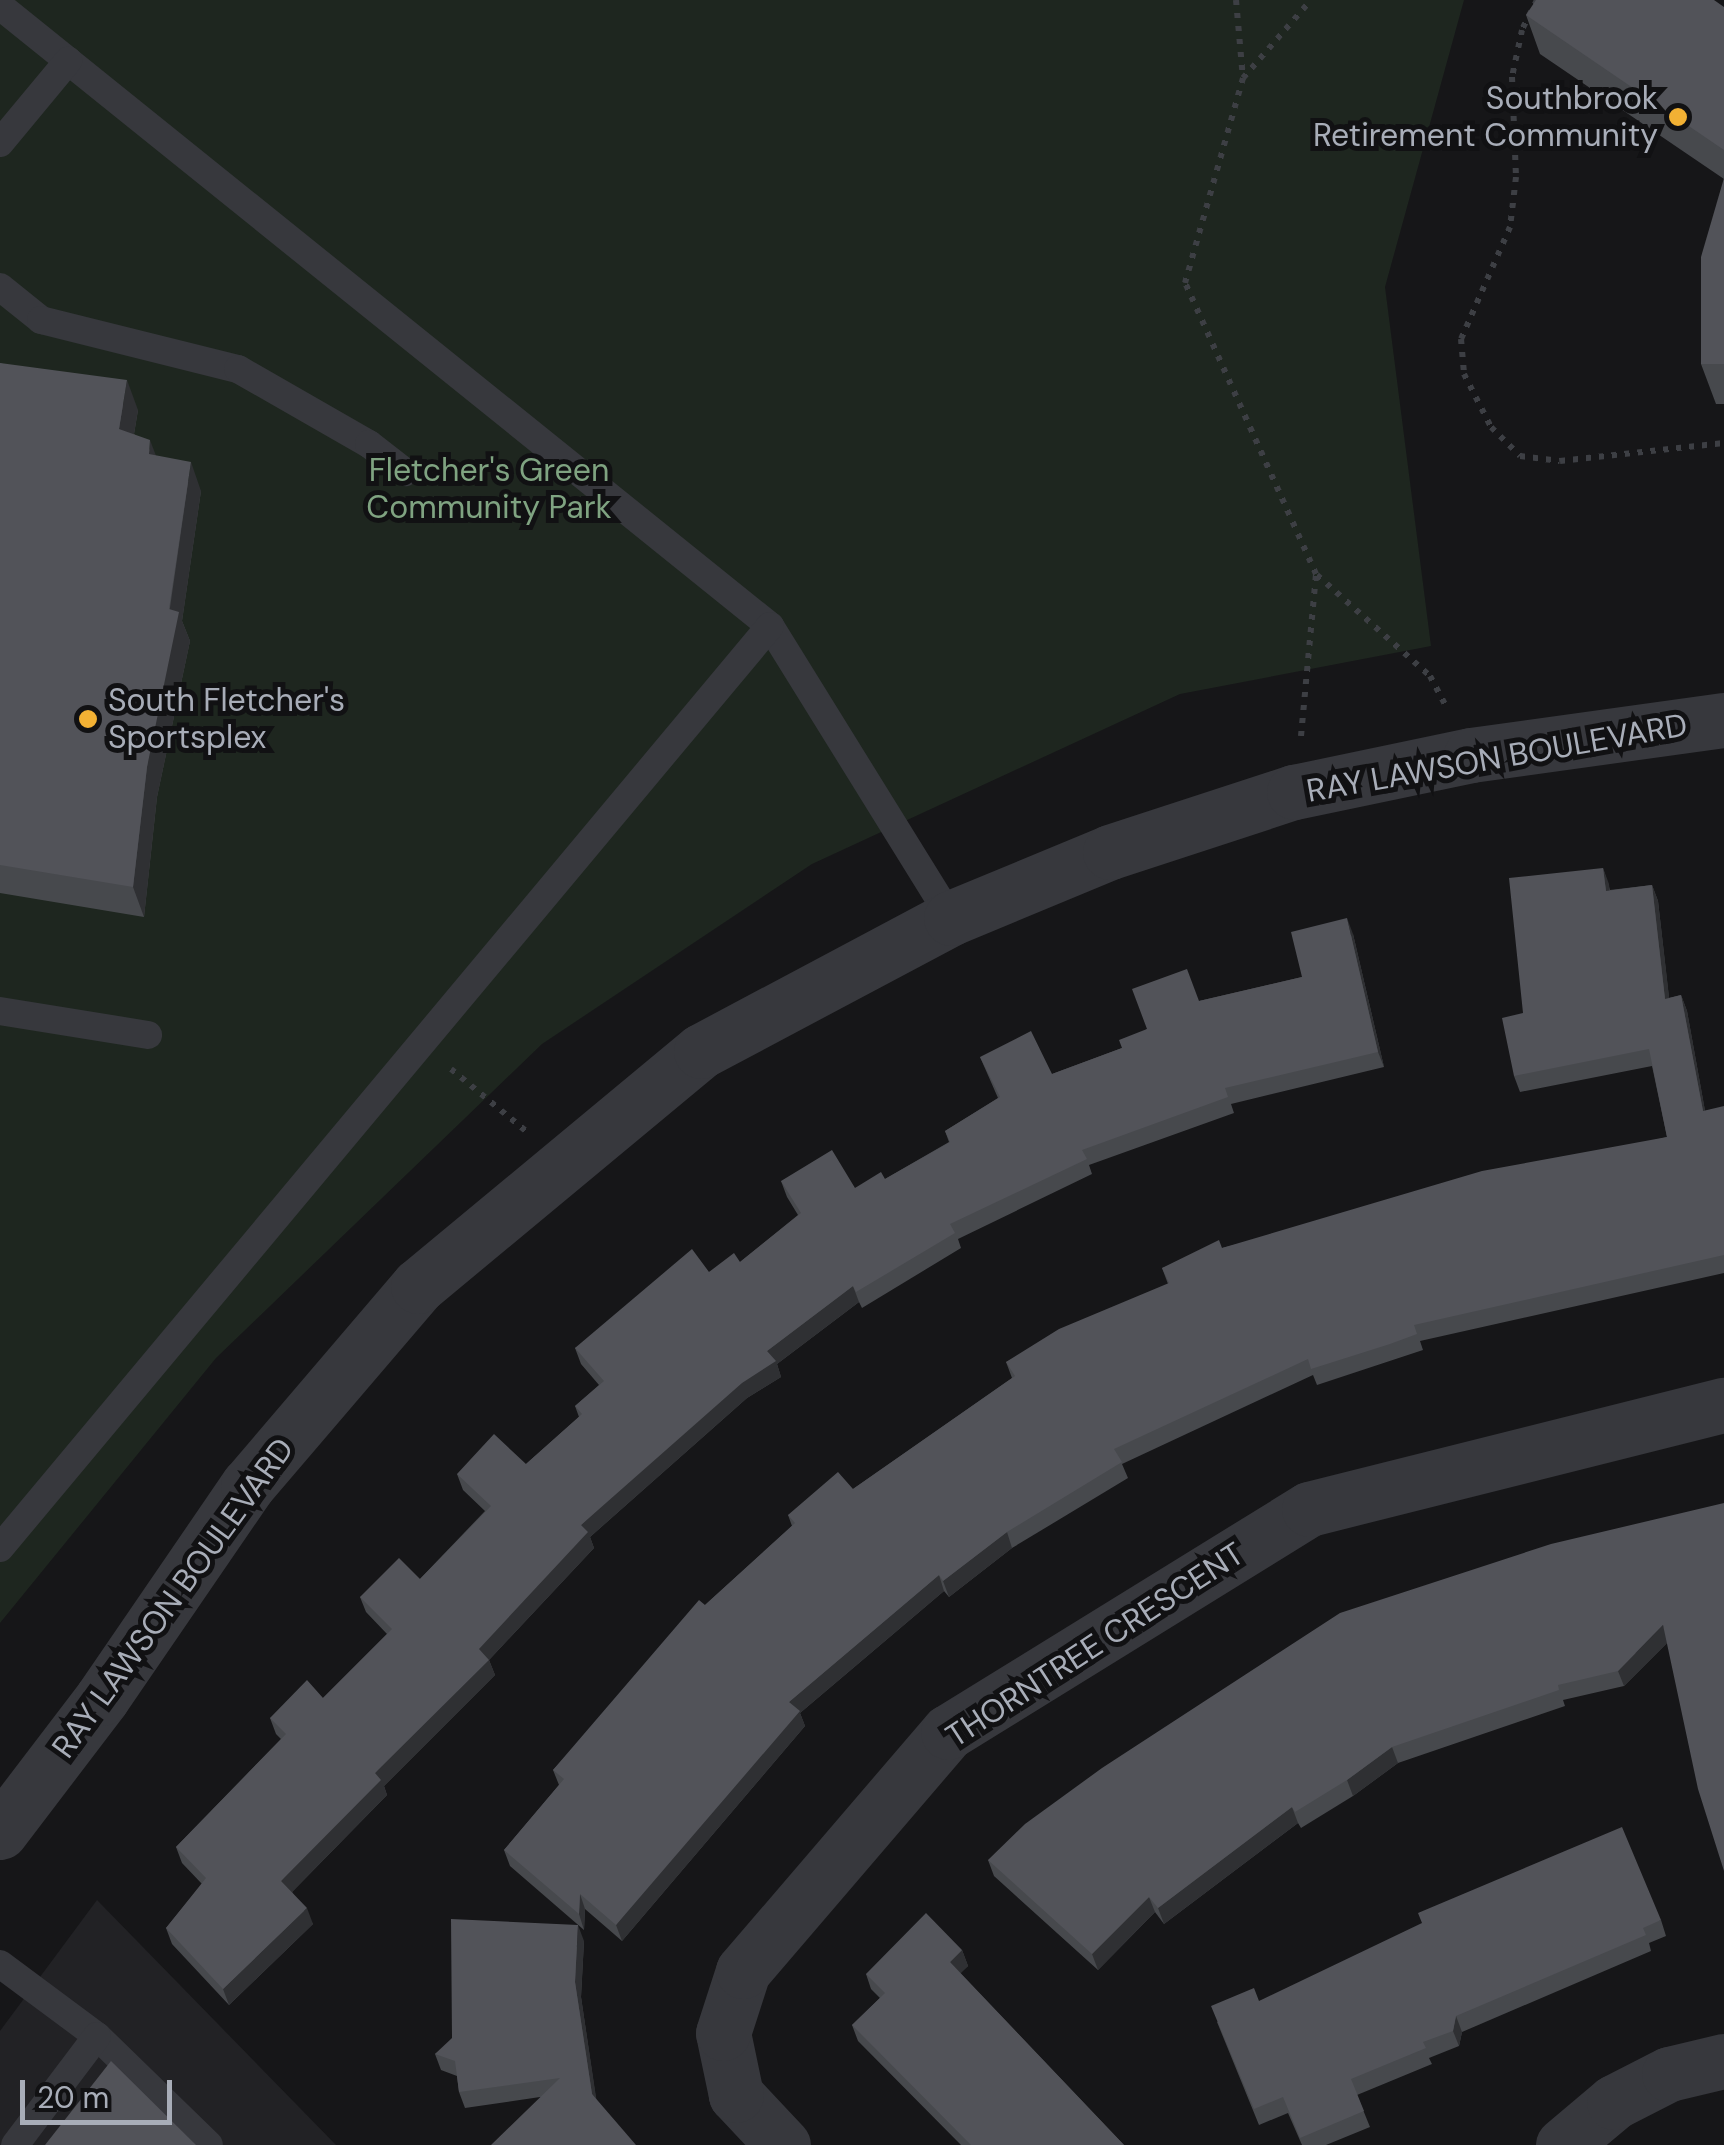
<!DOCTYPE html>
<html>
<head>
<meta charset="utf-8">
<style>
  body { margin:0 }
  #map { position:relative; width:1724px; height:2145px; overflow:hidden; background:#161618; font-family:"DM Sans",sans-serif }
  div>[style] { position:absolute }
  [style*='--x'] { left:calc(var(--x)*1px); top:calc(var(--y)*1px); width:calc(var(--w)*1px); rotate:calc(var(--a)*1deg) }
  .built>* { inset:0; background:#222225 }
  .green>* { inset:0; background:#1e261f }
  .path>* { height:6px; margin-top:-3px; transform-origin:0; background:repeating-linear-gradient(90deg,#3d3f44 0 5px,transparent 0 13px) }
  .service>* { height:28px; margin:-14px; padding:0 14px; transform-origin:14px; border-radius:14px; background:#37383d }
  .minor>* { height:55px; margin:-27.5px; padding:0 27.5px; transform-origin:27.5px; border-radius:27.5px; background:#37383d }
  .tertiary>* { height:55px; margin:-27.5px; padding:0 27.5px; transform-origin:27.5px; border-radius:27.5px; background:#37383d }
  .wall>* { inset:0; background:#47494d }
  .shaded-wall>* { inset:0; background:#2f3033 }
  .building>* { inset:0; background:#525359 }
  .dots>* { width:28px; height:28px; translate:-50% -50%; box-sizing:border-box; border:5px solid #111113; border-radius:50% }
  span { translate:-50% -50%; white-space:nowrap; text-align:center; line-height:1.15; -webkit-text-stroke:10px #111113; paint-order:stroke }
  .poi-label { font-size:32px; color:#a8adb8 }
  .right { translate:-100% -50%; text-align:right }
  .left { translate:0 -50%; text-align:left }
  .park-label { font-size:32px; color:#7fa381 }
  .street-label { font-size:32px; color:#a8adb8 }
  .scale { position:absolute; left:20px; top:2080px; width:152px; height:45px; box-sizing:border-box; border:5px solid #a8adb8; border-top:0; padding-left:12px; font-size:30px; line-height:35px; white-space:nowrap; color:#a8adb8; -webkit-text-stroke:8px #111113; paint-order:stroke }
</style>
</head>
<body>
<div id="map">
  <div class="built">
    <div style="clip-path:polygon(97px 1900px,336px 2145px,0 2145px,0 2031px)"></div>
  </div>
  <div class="green">
    <div style="clip-path:polygon(0 0,1464px 0,1385px 287px,1431px 646px,1180px 694px,812px 864px,542px 1044px,216px 1358px,0 1623px)"></div>
  </div>
  <div class="path">
    <div style="--x:1236;--y:0;--w:78;--a:84.9"></div>
    <div style="--x:1537;--y:0;--w:34;--a:117"></div>
    <div style="--x:1522;--y:30;--w:48;--a:102"></div>
    <div style="--x:1512;--y:77;--w:100;--a:87.7"></div>
    <div style="--x:1516;--y:177;--w:50;--a:96.8"></div>
    <div style="--x:1510;--y:227;--w:122;--a:113.6"></div>
    <div style="--x:1461;--y:339;--w:35;--a:85"></div>
    <div style="--x:1464;--y:374;--w:59;--a:63"></div>
    <div style="--x:1491;--y:427;--w:41;--a:45"></div>
    <div style="--x:1520;--y:456;--w:40;--a:7.1"></div>
    <div style="--x:1560;--y:461;--w:165;--a:-6.3"></div>
    <div style="--x:1317;--y:575;--w:152;--a:41.8"></div>
    <div style="--x:1430;--y:676;--w:36;--a:62"></div>
    <div style="--x:1301;--y:736;--w:163;--a:-84.7"></div>
    <div style="--x:1316;--y:574;--w:319;--a:-114.2"></div>
    <div style="--x:1185;--y:283;--w:213;--a:-74.2"></div>
    <div style="--x:1243;--y:78;--w:103;--a:-48.9"></div>
    <div style="--x:451;--y:1069;--w:97;--a:39.6"></div>
  </div>
  <div class="service">
    <div style="--x:0;--y:6;--w:989;--a:38.84"></div>
    <div style="--x:770;--y:626;--w:344;--a:58.2"></div>
    <div style="--x:0;--y:143;--w:107;--a:-50.3"></div>
    <div style="--x:0;--y:287;--w:53;--a:38.8"></div>
    <div style="--x:41;--y:320;--w:203;--a:14"></div>
    <div style="--x:238;--y:369;--w:151;--a:29.8"></div>
    <div style="--x:369;--y:444;--w:46;--a:37.9"></div>
    <div style="--x:0;--y:1011;--w:150;--a:9.2"></div>
    <div style="--x:0;--y:1548;--w:1201;--a:-50.13"></div>
    <div style="--x:0;--y:1964;--w:121;--a:36.6"></div>
    <div style="--x:97;--y:2036;--w:156;--a:44.2"></div>
    <div style="--x:15;--y:2145;--w:136;--a:-53"></div>
  </div>
  <div class="minor">
    <div style="--x:783;--y:2145;--w:69;--a:-133.2"></div>
    <div style="--x:736;--y:2095;--w:63;--a:-101.8"></div>
    <div style="--x:723;--y:2033;--w:65;--a:-72.1"></div>
    <div style="--x:743;--y:1971;--w:315;--a:-49.4"></div>
    <div style="--x:948;--y:1732;--w:424;--a:-31.7"></div>
    <div style="--x:1309;--y:1509;--w:428;--a:-14.1"></div>
    <div style="--x:1563;--y:2145;--w:67;--a:-40.1"></div>
    <div style="--x:1614;--y:2102;--w:62;--a:-27"></div>
    <div style="--x:1669;--y:2074;--w:57;--a:-13.3"></div>
  </div>
  <div class="tertiary">
    <div style="--x:0;--y:1832;--w:168;--a:-52.7"></div>
    <div style="--x:102;--y:1698;--w:258;--a:-55.6"></div>
    <div style="--x:248;--y:1485;--w:262;--a:-49.5"></div>
    <div style="--x:418;--y:1286;--w:368;--a:-39.7"></div>
    <div style="--x:701;--y:1051;--w:283;--a:-28"></div>
    <div style="--x:951;--y:918;--w:172;--a:-22.5"></div>
    <div style="--x:1110;--y:852;--w:194;--a:-18.1"></div>
    <div style="--x:1294;--y:792;--w:181;--a:-11.8"></div>
    <div style="--x:1471;--y:755;--w:255;--a:-7.9"></div>
  </div>
  <div class="wall">
    <div style="clip-path:polygon(1724px 7px,1724px 404px,1716px 404px,1701px 364px,1724px 179px,1540px 54px,1526px 15px)"></div>
    <div style="clip-path:polygon(0 363px,138px 410px,134px 434px,156px 456px,201px 491px,182px 621px,190px 641px,157px 797px,144px 917px,0 893px)"></div>
    <div style="clip-path:polygon(1603px 868px,1610px 890px,1652px 885px,1658px 901px,1669px 998px,1681px 995px,1687px 1011px,1705px 1111px,1724px 1107px,1724px 1273px,1420px 1341px,1423px 1350px,1317px 1385px,1313px 1375px,1122px 1464px,1128px 1478px,1012px 1548px,949px 1597px,944px 1591px,800px 1713px,805px 1726px,622px 1941px,585px 1909px,584px 1930px,510px 1866px,504px 1850px,559px 1785px,553px 1770px,705px 1605px,792px 1526px,788px 1515px,853px 1489px,1012px 1378px,1006px 1362px,1168px 1284px,1162px 1268px,1222px 1248px,1667px 1137px,1652px 1066px,1520px 1092px,1514px 1076px,1523px 1013px)"></div>
    <div style="clip-path:polygon(1353px 934px,1384px 1067px,1231px 1104px,1234px 1113px,1089px 1165px,1092px 1174px,958px 1239px,961px 1248px,862px 1308px,859px 1302px,777px 1364px,781px 1377px,747px 1398px,590px 1537px,594px 1548px,489px 1660px,495px 1675px,384px 1786px,387px 1795px,292px 1892px,313px 1924px,229px 2005px,172px 1944px,166px 1928px,202px 1884px,182px 1863px,176px 1847px,281px 1739px,276px 1734px,270px 1718px,323px 1698px,387px 1634px,366px 1612px,360px 1597px,420px 1579px,485px 1511px,463px 1490px,457px 1474px,526px 1464px,579px 1417px,575px 1406px,599px 1385px,581px 1364px,575px 1348px,709px 1272px,740px 1262px,798px 1215px,787px 1197px,781px 1181px,855px 1188px,885px 1179px,949px 1142px,945px 1131px,998px 1098px,980px 1057px,1052px 1074px,1122px 1048px,1147px 1029px,1199px 1001px,1302px 977px)"></div>
    <div style="clip-path:polygon(1667px 1643px,1624px 1686px,1563px 1700px,1565px 1706px,1398px 1763px,1353px 1796px,1301px 1828px,1298px 1823px,1164px 1924px,1155px 1912px,1098px 1970px,994px 1876px,988px 1860px)"></div>
    <div style="clip-path:polygon(1661px 1920px,1666px 1936px,1649px 1943px,1651px 1951px,1462px 2032px,1459px 2046px,1429px 2058px,1432px 2064px,1357px 2095px,1370px 2127px,1326px 2145px,1302px 2145px,1288px 2113px,1259px 2125px,1217px 2022px,1259px 2001px)"></div>
    <div style="clip-path:polygon(584px 1941px,581px 1997px,596px 2099px,540px 2097px,465px 2108px,459px 2092px,457px 2076px,441px 2070px,435px 2054px)"></div>
    <div style="clip-path:polygon(962px 1950px,968px 1966px,960px 1973px,1124px 2145px,961px 2145px,858px 2041px,852px 2025px,880px 1998px,871px 1989px,866px 1974px)"></div>
  </div>
  <div class="shaded-wall">
    <div style="clip-path:polygon(127px 380px,138px 410px,130px 458px,119px 429px)"></div>
    <div style="clip-path:polygon(150px 440px,161px 469px,149px 454px)"></div>
    <div style="clip-path:polygon(191px 462px,201px 491px,182px 621px,190px 641px,157px 797px,144px 917px,133px 887px,147px 767px)"></div>
    <div style="clip-path:polygon(1603px 868px,1609px 884px,1611px 907px,1606px 891px)"></div>
    <div style="clip-path:polygon(1652px 885px,1658px 901px,1671px 1014px,1665px 999px)"></div>
    <div style="clip-path:polygon(1347px 918px,1353px 934px,1384px 1067px,1378px 1052px)"></div>
    <div style="clip-path:polygon(1681px 995px,1687px 1011px,1708px 1127px,1703px 1111px)"></div>
    <div style="clip-path:polygon(853px 1286px,859px 1302px,777px 1364px,781px 1377px,747px 1398px,590px 1537px,594px 1548px,489px 1660px,495px 1675px,384px 1786px,387px 1795px,287px 1897px,281px 1881px,375px 1773px,581px 1525px,767px 1351px)"></div>
    <div style="clip-path:polygon(1007px 1532px,1012px 1548px,949px 1597px,943px 1581px)"></div>
    <div style="clip-path:polygon(939px 1575px,944px 1591px,800px 1713px,805px 1726px,622px 1941px,616px 1925px,789px 1702px)"></div>
    <div style="clip-path:polygon(1663px 1625px,1669px 1641px,1624px 1686px,1618px 1671px)"></div>
    <div style="clip-path:polygon(1392px 1747px,1398px 1763px,1353px 1796px,1347px 1780px)"></div>
    <div style="clip-path:polygon(1292px 1807px,1298px 1823px,1164px 1924px,1158px 1908px)"></div>
    <div style="clip-path:polygon(580px 1894px,585px 1909px,584px 1930px,579px 1914px)"></div>
    <div style="clip-path:polygon(1149px 1897px,1155px 1912px,1098px 1970px,1092px 1954px)"></div>
    <div style="clip-path:polygon(307px 1908px,313px 1924px,229px 2005px,223px 1989px)"></div>
    <div style="clip-path:polygon(578px 1925px,584px 1941px,581px 1997px,598px 2110px,592px 2094px,575px 1982px)"></div>
    <div style="clip-path:polygon(962px 1950px,968px 1966px,956px 1978px,950px 1962px)"></div>
    <div style="clip-path:polygon(1456px 2016px,1462px 2032px,1459px 2046px,1453px 2031px)"></div>
  </div>
  <div class="building">
    <div style="clip-path:polygon(1536px 0,1714px 0,1724px 7px,1724px 150px,1526px 15px)"></div>
    <div style="clip-path:polygon(1724px 178px,1724px 364px,1701px 364px,1701px 257px)"></div>
    <div style="clip-path:polygon(0 363px,127px 380px,119px 429px,150px 440px,149px 454px,191px 462px,169px 609px,179px 612px,147px 767px,133px 887px,0 865px)"></div>
    <div style="clip-path:polygon(1603px 868px,1606px 891px,1652px 885px,1665px 999px,1681px 995px,1703px 1111px,1724px 1106px,1724px 1255px,1414px 1325px,1417px 1334px,1390px 1344px,1311px 1369px,1308px 1359px,1114px 1449px,1122px 1462px,1007px 1532px,943px 1581px,939px 1575px,789px 1702px,800px 1711px,616px 1925px,580px 1894px,579px 1914px,504px 1850px,564px 1779px,553px 1770px,699px 1600px,705px 1605px,795px 1523px,788px 1515px,838px 1472px,853px 1489px,1015px 1376px,1006px 1362px,1059px 1329px,1169px 1283px,1162px 1268px,1219px 1240px,1222px 1248px,1482px 1171px,1667px 1137px,1649px 1049px,1514px 1076px,1502px 1018px,1523px 1013px,1509px 878px)"></div>
    <div style="clip-path:polygon(1347px 918px,1378px 1052px,1225px 1088px,1228px 1097px,1082px 1150px,1087px 1159px,950px 1224px,955px 1233px,856px 1292px,853px 1286px,767px 1351px,776px 1361px,742px 1383px,581px 1525px,588px 1532px,479px 1649px,489px 1660px,375px 1773px,381px 1780px,281px 1881px,307px 1908px,223px 1989px,166px 1928px,206px 1878px,176px 1847px,286px 1734px,270px 1718px,307px 1680px,323px 1698px,392px 1629px,360px 1597px,399px 1558px,420px 1579px,491px 1506px,457px 1474px,494px 1434px,526px 1464px,582px 1414px,575px 1406px,604px 1381px,575px 1348px,692px 1249px,709px 1272px,734px 1253px,740px 1262px,801px 1213px,781px 1181px,832px 1150px,855px 1188px,881px 1172px,885px 1179px,950px 1142px,945px 1131px,1000px 1097px,980px 1057px,1031px 1031px,1052px 1074px,1122px 1048px,1119px 1040px,1147px 1029px,1132px 989px,1187px 969px,1199px 1001px,1302px 977px,1291px 932px)"></div>
    <div style="clip-path:polygon(1724px 1503px,1724px 1871px,1698px 1789px,1663px 1625px,1618px 1671px,1558px 1685px,1559px 1690px,1392px 1747px,1347px 1780px,1295px 1812px,1292px 1807px,1158px 1908px,1149px 1897px,1092px 1954px,988px 1860px,1025px 1824px,1102px 1768px,1340px 1613px,1551px 1544px)"></div>
    <div style="clip-path:polygon(1622px 1827px,1661px 1920px,1643px 1928px,1646px 1935px,1456px 2016px,1453px 2031px,1423px 2042px,1426px 2048px,1351px 2079px,1364px 2111px,1300px 2138px,1283px 2097px,1254px 2109px,1211px 2006px,1254px 1988px,1259px 2001px,1422px 1923px,1418px 1913px)"></div>
    <div style="clip-path:polygon(926px 1913px,962px 1950px,950px 1962px,1124px 2145px,971px 2145px,852px 2025px,885px 1993px,866px 1974px)"></div>
    <div style="clip-path:polygon(451px 1919px,578px 1925px,575px 1982px,592px 2094px,636px 2145px,491px 2145px,560px 2078px,459px 2092px,455px 2061px,435px 2054px,452px 2038px)"></div>
    <div style="clip-path:polygon(111px 2061px,196px 2145px,45px 2145px)"></div>
  </div>
  <div class="dots">
    <div style="left:1678px;top:117px;background:#f2b134"></div>
    <div style="left:88px;top:719px;background:#f2b134"></div>
  </div>
  <div class="poi-label">
    <span class="right" style="left:1658px;top:117px">Southbrook<br>Retirement Community</span>
    <span class="left" style="left:108px;top:719px">South Fletcher's<br>Sportsplex</span>
  </div>
  <div class="park-label">
    <span style="left:489px;top:489px">Fletcher's Green<br>Community Park</span>
  </div>
  <div class="street-label">
    <span style="left:1497px;top:758px;rotate:-10deg">RAY LAWSON BOULEVARD</span>
    <span style="left:173px;top:1598px;rotate:-54deg">RAY LAWSON BOULEVARD</span>
    <span style="left:1095px;top:1645px;rotate:-33deg">THORNTREE CRESCENT</span>
  </div>
  <div class="scale">20 m</div>
</div>
</body>
</html>
